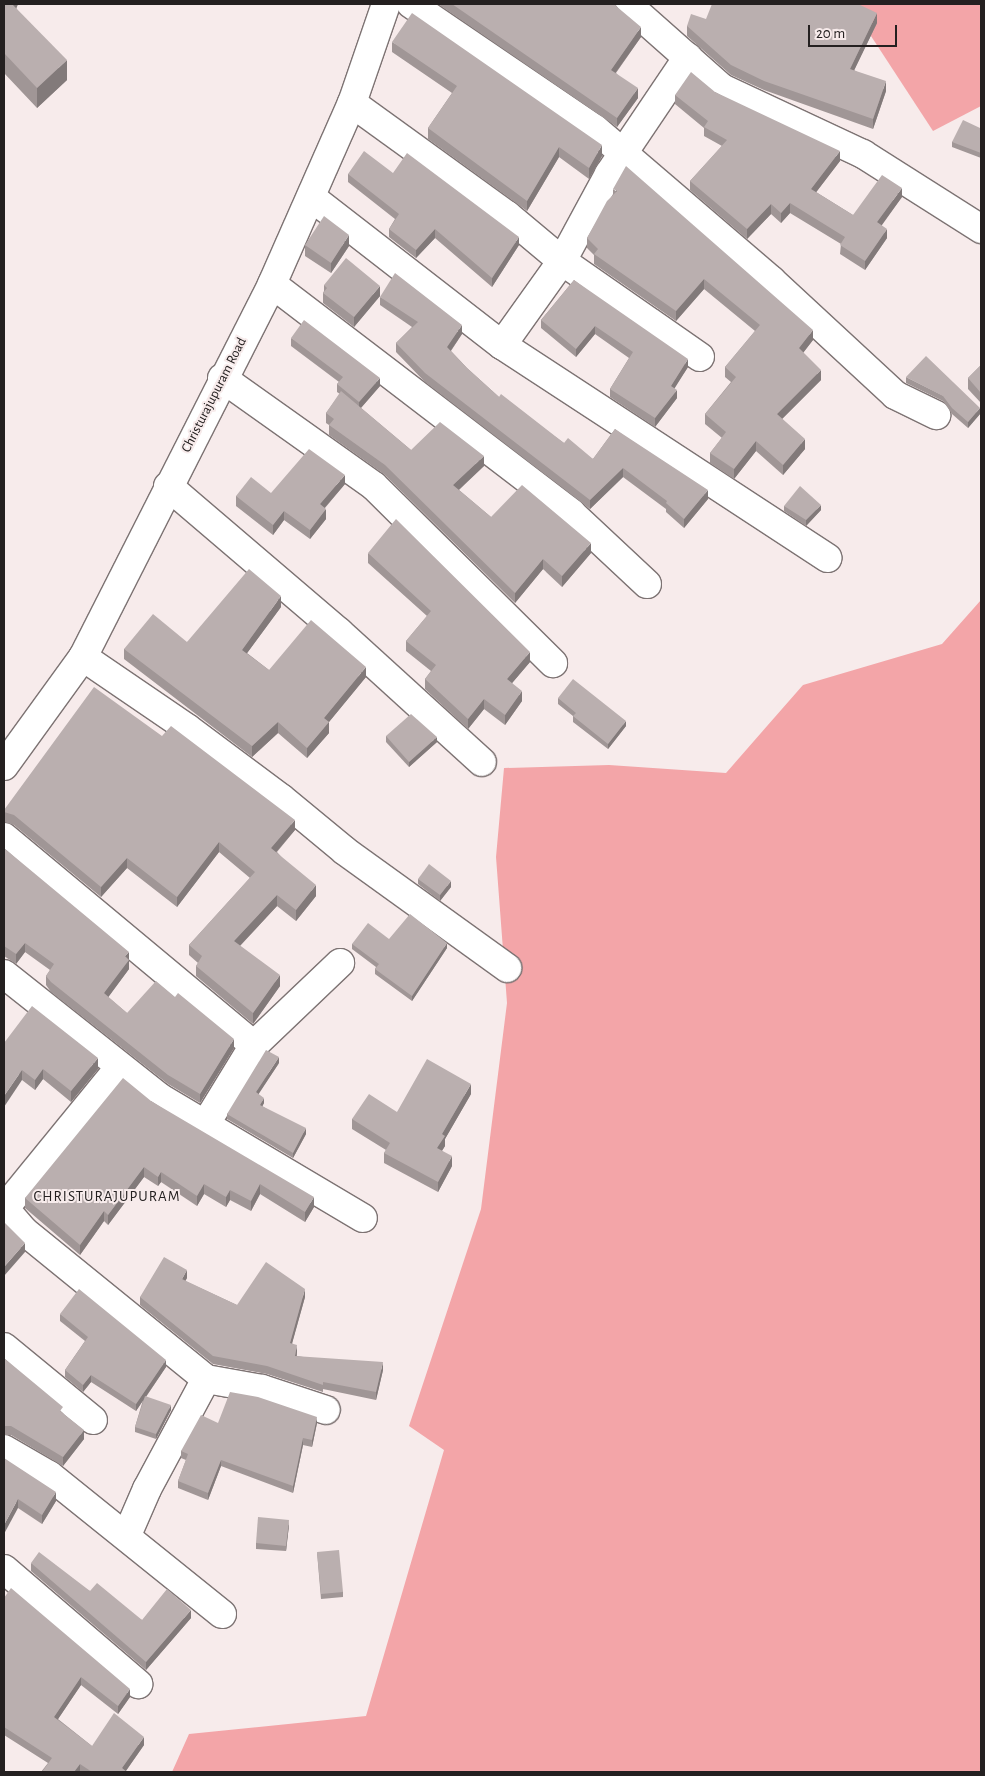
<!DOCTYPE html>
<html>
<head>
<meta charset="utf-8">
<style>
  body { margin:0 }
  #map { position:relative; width:985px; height:1776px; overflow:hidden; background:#f7ebeb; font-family:"Alegreya Sans",sans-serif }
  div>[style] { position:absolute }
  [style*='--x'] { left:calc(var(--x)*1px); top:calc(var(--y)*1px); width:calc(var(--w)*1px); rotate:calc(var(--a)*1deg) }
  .forest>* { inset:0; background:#f3a5a8 }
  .roads { filter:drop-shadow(1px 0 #7d7373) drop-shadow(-1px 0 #7d7373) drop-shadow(0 1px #7d7373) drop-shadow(0 -1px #7d7373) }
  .minor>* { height:28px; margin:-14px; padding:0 14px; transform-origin:14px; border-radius:14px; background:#fff }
  .wall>* { inset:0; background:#a09696 }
  .shaded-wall>* { inset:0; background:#827a7a }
  .building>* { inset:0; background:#baafaf }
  span { translate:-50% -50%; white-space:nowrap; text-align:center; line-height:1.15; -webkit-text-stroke:4px #f7ebeb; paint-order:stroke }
  .street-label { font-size:14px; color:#242020 }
  .neighbourhood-label { font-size:15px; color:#242020; letter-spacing:1px }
  .frame { position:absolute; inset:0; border:5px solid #242020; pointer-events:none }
  .scale { position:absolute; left:808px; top:25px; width:89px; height:22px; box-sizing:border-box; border:2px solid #242020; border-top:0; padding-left:6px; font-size:15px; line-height:18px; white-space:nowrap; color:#242020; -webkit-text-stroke:4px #f7ebeb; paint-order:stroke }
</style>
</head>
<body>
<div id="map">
  <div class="forest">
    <div style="clip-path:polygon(855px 4px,981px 4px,981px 106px,933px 131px,854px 10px)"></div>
    <div style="clip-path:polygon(981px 600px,981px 1772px,172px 1772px,189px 1734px,366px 1716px,444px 1450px,409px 1426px,481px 1209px,507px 1003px,496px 857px,504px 768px,609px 765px,726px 773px,803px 685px,942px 644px)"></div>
  </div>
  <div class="roads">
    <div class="minor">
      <div style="--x:411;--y:4;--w:222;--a:34.2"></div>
      <div style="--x:595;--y:129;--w:232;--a:40.6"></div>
      <div style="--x:771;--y:280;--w:169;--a:42.8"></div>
      <div style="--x:895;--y:395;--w:46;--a:26"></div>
      <div style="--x:627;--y:4;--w:127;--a:41.5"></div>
      <div style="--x:722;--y:88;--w:156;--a:25.1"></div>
      <div style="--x:863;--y:154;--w:140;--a:32.4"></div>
      <div style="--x:352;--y:103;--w:191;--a:35.9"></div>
      <div style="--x:507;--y:215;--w:72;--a:39.9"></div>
      <div style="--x:562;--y:261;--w:168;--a:34.8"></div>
      <div style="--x:311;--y:197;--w:242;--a:37.8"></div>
      <div style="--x:502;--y:345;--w:389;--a:33.2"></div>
      <div style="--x:272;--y:284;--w:377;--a:37.4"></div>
      <div style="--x:571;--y:513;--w:104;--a:43.1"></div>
      <div style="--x:502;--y:345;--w:103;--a:-54.5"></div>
      <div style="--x:562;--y:261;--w:99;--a:-61.6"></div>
      <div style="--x:609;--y:174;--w:141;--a:-56"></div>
      <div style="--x:222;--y:378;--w:186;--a:35.4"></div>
      <div style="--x:374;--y:486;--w:252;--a:44.7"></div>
      <div style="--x:168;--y:486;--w:225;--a:40.5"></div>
      <div style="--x:339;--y:632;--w:193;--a:42.3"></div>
      <div style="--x:83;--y:657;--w:126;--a:34.3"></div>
      <div style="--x:187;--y:728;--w:117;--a:36.7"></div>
      <div style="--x:281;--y:798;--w:83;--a:39.6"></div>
      <div style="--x:345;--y:851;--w:200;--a:35.8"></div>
      <div style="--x:4;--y:766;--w:135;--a:-54.1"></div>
      <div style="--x:83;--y:657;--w:418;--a:-63.1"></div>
      <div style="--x:272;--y:284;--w:198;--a:-66.2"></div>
      <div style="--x:352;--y:103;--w:105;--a:-71"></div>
      <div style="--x:4;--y:837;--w:325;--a:39.8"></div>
      <div style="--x:4;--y:974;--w:198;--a:38.4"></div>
      <div style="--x:159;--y:1097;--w:237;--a:30.7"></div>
      <div style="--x:205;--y:1125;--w:94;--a:-58.5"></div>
      <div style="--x:254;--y:1045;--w:119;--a:-43.6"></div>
      <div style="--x:4;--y:1208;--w:30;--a:49"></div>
      <div style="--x:24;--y:1231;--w:235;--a:39.1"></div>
      <div style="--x:206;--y:1379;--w:57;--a:10.1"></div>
      <div style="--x:262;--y:1389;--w:67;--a:18.2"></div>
      <div style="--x:4;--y:1209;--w:182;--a:-50.8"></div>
      <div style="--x:4;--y:1347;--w:115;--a:39.4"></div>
      <div style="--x:4;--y:1449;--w:52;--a:30"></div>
      <div style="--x:49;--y:1475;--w:222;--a:38.8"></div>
      <div style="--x:127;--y:1535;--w:50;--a:-66.5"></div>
      <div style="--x:147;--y:1489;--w:125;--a:-61.8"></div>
      <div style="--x:4;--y:1569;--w:177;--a:40.6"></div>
    </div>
  </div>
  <div class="wall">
    <div style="clip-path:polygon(4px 4px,18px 4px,16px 8px,67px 80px,37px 108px,4px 73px)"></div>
    <div style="clip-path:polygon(438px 4px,615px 4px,641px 37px,616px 73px,638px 98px,617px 127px)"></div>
    <div style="clip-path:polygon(706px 19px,877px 23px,854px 70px,886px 91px,873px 129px,764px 90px,731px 75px,687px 36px,687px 26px)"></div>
    <div style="clip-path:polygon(392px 42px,602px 156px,589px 179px,559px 157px,527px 211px,428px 139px,428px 128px,452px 93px,392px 52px)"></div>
    <div style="clip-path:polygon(715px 92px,840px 161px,816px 192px,853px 215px,902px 197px,881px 225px,887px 238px,865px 270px,840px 254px,841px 244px,790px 213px,781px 223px,771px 214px,747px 239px,690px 190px,690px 181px,722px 146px,704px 136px,704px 128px,675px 104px,675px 95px)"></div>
    <div style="clip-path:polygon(981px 124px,981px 158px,952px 147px,952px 142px,980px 128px)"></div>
    <div style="clip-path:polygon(393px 173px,519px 245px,492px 287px,435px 238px,416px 258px,389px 237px,389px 229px,395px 219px,348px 182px,348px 174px)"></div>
    <div style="clip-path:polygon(613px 189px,813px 340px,803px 353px,821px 380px,782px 419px,805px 449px,783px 475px,756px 451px,734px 479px,710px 463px,710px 453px,722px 438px,705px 424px,705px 414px,731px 382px,725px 377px,725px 367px,755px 331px,704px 289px,676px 321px,594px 264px,594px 255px,587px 248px,587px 238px,613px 194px)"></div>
    <div style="clip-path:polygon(305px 245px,349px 246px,331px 273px,305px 256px)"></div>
    <div style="clip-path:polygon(574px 280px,688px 367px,674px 388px,677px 398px,655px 427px,610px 397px,610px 389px,629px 358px,595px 334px,576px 357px,541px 328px,541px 320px)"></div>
    <div style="clip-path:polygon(324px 285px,380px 296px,354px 327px,323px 303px,323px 293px,324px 291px)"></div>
    <div style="clip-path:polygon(380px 297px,462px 334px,451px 351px,467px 368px,499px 397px,564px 443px,593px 459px,615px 429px,708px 499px,684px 528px,666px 512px,666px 509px,623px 477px,590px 509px,425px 382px,396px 352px,396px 343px,412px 327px,380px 305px)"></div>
    <div style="clip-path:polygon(291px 338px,380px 386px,361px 408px,411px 450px,484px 466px,459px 490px,491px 517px,591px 553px,562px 587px,543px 569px,515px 603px,385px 475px,329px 435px,329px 425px,326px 423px,326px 413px,340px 394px,337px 392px,337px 384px,339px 382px,291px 346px)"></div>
    <div style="clip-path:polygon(981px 365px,981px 403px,968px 389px,968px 378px)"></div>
    <div style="clip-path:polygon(906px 377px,980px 414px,968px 428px,952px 414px,943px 401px,906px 383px)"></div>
    <div style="clip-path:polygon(345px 484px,325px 508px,326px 519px,310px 539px,284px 520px,273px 535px,236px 506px,236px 496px,271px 493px)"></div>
    <div style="clip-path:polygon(784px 506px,821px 510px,806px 526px,784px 511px)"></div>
    <div style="clip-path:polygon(368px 553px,530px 662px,512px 683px,522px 701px,505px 725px,484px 709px,468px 729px,425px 689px,425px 679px,431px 671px,406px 651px,406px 641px,427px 616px,368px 563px)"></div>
    <div style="clip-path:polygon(281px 607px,247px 653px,269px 670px,366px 677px,329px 722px,329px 733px,307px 758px,278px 733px,252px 757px,124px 659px,124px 649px,187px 642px)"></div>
    <div style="clip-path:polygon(558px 698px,626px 726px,608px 749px,573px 722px,573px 716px,558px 704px)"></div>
    <div style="clip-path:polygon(162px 736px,295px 830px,277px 852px,316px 896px,296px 921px,277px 906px,240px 946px,280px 986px,253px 1024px,196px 976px,196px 966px,198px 963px,189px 955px,189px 945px,250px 878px,219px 852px,177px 907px,127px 868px,101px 897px,14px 825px,4px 822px,4px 810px)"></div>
    <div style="clip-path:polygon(386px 736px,437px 742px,409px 767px,386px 742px)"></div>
    <div style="clip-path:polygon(4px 848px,129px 959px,129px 969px,108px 997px,127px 1013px,234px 1048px,200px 1103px,168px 1084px,51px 992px,46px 985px,46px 976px,50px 970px,25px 952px,16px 964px,4px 956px)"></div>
    <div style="clip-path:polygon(418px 879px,451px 887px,440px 901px,418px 884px)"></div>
    <div style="clip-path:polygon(389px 939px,447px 948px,412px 1001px,375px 974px,375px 969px,376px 967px,352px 949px,352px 944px)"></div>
    <div style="clip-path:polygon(4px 1043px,98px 1069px,71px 1102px,43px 1079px,35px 1090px,22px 1080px)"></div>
    <div style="clip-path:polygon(279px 1063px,258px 1094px,264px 1103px,262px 1106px,306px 1134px,293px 1158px,227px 1119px,227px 1114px)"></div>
    <div style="clip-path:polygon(471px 1094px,445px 1139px,445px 1146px,442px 1151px,452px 1166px,438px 1192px,384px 1163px,384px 1153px,386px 1150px,352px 1129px,352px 1119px,397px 1112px)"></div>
    <div style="clip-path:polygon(151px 1101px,314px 1207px,305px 1222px,260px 1194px,251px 1211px,230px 1200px,226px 1207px,204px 1194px,197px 1206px,161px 1182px,158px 1186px,144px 1177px,108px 1225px,104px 1221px,80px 1255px,25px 1208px,25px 1198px)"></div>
    <div style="clip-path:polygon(187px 1278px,185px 1281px,237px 1305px,305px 1297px,292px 1343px,297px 1352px,297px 1356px,383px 1370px,376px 1400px,323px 1389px,323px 1392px,267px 1374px,213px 1364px,140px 1305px,140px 1297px)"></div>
    <div style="clip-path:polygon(60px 1314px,166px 1367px,146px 1397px,171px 1410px,156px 1439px,135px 1432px,135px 1427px,143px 1400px,136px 1411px,91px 1382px,83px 1392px,65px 1377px,65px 1370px,85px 1341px,60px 1321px)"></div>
    <div style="clip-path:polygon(4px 1358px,63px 1413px,84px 1439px,63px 1466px,11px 1435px,4px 1435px)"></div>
    <div style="clip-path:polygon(218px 1423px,317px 1423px,312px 1447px,303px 1445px,293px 1493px,221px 1466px,208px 1500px,178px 1488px,178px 1481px,186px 1460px,181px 1458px,181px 1451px)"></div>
    <div style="clip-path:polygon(4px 1458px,56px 1501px,42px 1524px,18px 1508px)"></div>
    <div style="clip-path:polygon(289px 1525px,286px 1551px,256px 1549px,256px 1543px)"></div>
    <div style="clip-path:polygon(317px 1552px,343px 1592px,343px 1597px,321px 1599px)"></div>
    <div style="clip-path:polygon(31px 1563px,90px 1591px,142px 1620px,191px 1618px,146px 1670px,31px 1571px)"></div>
    <div style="clip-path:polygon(4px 1598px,130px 1697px,118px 1714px,81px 1685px,58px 1719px,92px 1746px,144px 1745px,126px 1771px,127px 1772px,41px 1772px,48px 1763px,4px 1735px)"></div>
  </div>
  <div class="shaded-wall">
    <div style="clip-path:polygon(11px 4px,18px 4px,11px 22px)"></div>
    <div style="clip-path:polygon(877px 13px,877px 23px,850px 79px,850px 69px)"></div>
    <div style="clip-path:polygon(641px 27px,641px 37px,611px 79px,611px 70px)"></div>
    <div style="clip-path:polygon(67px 60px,67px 80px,37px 108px,37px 88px)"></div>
    <div style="clip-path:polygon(886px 81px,886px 91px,873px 129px,873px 119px)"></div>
    <div style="clip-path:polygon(638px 88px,638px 98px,617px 127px,617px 118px)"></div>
    <div style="clip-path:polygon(602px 145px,602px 156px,589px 179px,589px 168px)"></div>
    <div style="clip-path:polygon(559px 147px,559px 157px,527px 211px,527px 201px)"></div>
    <div style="clip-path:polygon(840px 151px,840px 161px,811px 199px,811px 189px)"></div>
    <div style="clip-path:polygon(902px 188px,902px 197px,877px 232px,877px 222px)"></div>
    <div style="clip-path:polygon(790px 203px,790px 213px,781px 223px,781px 213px)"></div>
    <div style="clip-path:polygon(771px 204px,771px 214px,747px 239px,747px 229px)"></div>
    <div style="clip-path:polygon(435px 229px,435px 238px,416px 258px,416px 250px)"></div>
    <div style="clip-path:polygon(887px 229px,887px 238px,865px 270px,865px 261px)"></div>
    <div style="clip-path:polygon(349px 235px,349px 246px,331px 273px,331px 263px)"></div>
    <div style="clip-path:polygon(519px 237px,519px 245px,492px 287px,492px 278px)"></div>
    <div style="clip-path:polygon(704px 279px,704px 289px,676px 321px,676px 311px)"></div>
    <div style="clip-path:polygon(380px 286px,380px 296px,354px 327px,354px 317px)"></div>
    <div style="clip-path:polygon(462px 325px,462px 334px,447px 356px,447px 347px)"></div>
    <div style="clip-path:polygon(595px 326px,595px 334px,576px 357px,576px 349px)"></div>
    <div style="clip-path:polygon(813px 330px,813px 340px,799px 358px,799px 348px)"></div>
    <div style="clip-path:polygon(688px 359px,688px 367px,671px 394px,671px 386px)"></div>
    <div style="clip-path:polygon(821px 370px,821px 380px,777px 424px,777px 414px)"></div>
    <div style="clip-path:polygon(380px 378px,380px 386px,359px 410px,359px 402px)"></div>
    <div style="clip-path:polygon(677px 390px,677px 398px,655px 427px,655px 418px)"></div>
    <div style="clip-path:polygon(980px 408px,980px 414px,968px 428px,968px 422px)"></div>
    <div style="clip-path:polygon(805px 439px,805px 449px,783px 475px,783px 465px)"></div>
    <div style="clip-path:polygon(756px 441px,756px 451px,734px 479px,734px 469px)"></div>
    <div style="clip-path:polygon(484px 456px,484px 466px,453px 495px,453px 485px)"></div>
    <div style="clip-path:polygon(623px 468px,623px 477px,590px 509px,590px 500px)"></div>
    <div style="clip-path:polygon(345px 475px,345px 484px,320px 513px,320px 504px)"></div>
    <div style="clip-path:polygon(708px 490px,708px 499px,684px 528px,684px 519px)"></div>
    <div style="clip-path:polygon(821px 505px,821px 510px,806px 526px,806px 520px)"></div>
    <div style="clip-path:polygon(326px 509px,326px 519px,310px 539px,310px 530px)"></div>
    <div style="clip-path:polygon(284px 511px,284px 520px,273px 535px,273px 525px)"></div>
    <div style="clip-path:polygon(591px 543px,591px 553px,562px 587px,562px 576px)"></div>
    <div style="clip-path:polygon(543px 559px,543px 569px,515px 603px,515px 593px)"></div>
    <div style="clip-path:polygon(281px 596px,281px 607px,242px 660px,242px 650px)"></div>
    <div style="clip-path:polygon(530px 652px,530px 662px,507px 689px,507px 679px)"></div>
    <div style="clip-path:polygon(366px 667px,366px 677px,324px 728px,324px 718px)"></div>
    <div style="clip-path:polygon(522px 691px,522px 701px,505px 725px,505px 715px)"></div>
    <div style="clip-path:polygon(484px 699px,484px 709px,468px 729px,468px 719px)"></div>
    <div style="clip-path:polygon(626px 721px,626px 726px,608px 749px,608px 744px)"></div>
    <div style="clip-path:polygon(278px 722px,278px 733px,252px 757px,252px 746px)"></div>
    <div style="clip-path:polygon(329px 722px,329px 733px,307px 758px,307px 748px)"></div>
    <div style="clip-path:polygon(437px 737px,437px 742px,409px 767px,409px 762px)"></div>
    <div style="clip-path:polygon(295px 820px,295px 830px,271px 858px,271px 848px)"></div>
    <div style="clip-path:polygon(219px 842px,219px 852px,177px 907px,177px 897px)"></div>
    <div style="clip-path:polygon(127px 858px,127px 868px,101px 897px,101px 887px)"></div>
    <div style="clip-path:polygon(451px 881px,451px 887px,440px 901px,440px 895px)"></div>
    <div style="clip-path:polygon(316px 885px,316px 896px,296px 921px,296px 910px)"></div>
    <div style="clip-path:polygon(277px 895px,277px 906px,234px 952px,234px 941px)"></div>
    <div style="clip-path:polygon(25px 943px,25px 952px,16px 964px,16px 954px)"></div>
    <div style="clip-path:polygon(447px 943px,447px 948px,412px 1001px,412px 996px)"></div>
    <div style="clip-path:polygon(129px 952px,129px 969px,104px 1003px,104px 993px,125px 956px)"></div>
    <div style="clip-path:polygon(280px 975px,280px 986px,253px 1024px,253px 1013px)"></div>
    <div style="clip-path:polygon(234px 1039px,234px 1048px,200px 1103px,200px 1094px)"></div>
    <div style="clip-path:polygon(279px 1057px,279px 1063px,256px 1098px,256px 1092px)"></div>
    <div style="clip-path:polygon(98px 1058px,98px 1069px,71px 1102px,71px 1091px)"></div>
    <div style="clip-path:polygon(43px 1069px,43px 1079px,35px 1090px,35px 1080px)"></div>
    <div style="clip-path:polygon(22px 1070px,22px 1080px,4px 1107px,4px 1096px)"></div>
    <div style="clip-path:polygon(471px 1084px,471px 1094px,445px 1139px,445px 1146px,437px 1158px,437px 1148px,442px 1134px)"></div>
    <div style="clip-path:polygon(264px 1098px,264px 1103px,260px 1111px,260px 1105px)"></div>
    <div style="clip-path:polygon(306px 1128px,306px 1134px,293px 1158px,293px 1153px)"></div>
    <div style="clip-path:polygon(452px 1156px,452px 1166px,438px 1192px,438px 1182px)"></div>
    <div style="clip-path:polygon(144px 1167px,144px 1177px,108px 1225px,108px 1215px)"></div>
    <div style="clip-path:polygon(161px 1172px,161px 1182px,158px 1186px,158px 1177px)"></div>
    <div style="clip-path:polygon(204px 1184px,204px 1194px,197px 1206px,197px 1196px)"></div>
    <div style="clip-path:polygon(260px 1184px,260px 1194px,251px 1211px,251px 1201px)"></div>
    <div style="clip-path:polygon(230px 1190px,230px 1200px,226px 1207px,226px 1197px)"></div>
    <div style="clip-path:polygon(314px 1197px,314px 1207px,305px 1222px,305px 1212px)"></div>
    <div style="clip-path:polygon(104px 1211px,104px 1221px,80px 1255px,80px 1245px)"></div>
    <div style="clip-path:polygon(25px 1243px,25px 1252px,4px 1276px,4px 1267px)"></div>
    <div style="clip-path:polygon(187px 1270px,187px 1278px,182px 1287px,182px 1279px)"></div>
    <div style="clip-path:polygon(305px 1289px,305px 1297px,290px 1351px,290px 1343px)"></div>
    <div style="clip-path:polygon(297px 1345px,297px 1352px,295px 1364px,295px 1356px)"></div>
    <div style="clip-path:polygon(166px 1360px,166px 1367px,136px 1411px,136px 1404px)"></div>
    <div style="clip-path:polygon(383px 1362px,383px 1370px,376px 1400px,376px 1392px)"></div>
    <div style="clip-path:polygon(91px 1375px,91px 1382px,83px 1392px,83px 1385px)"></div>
    <div style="clip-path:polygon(171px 1405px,171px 1410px,156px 1439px,156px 1434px)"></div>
    <div style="clip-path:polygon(317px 1417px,317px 1423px,312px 1447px,312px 1440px)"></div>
    <div style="clip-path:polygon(84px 1430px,84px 1439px,63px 1466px,63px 1457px)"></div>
    <div style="clip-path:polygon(303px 1438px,303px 1445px,293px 1493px,293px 1486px)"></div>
    <div style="clip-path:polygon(221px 1460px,221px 1466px,208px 1500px,208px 1493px)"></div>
    <div style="clip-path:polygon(56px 1492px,56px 1501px,42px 1524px,42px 1515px)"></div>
    <div style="clip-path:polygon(18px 1499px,18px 1508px,4px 1534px,4px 1525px)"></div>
    <div style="clip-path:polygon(289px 1520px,289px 1525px,286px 1551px,286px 1546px)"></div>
    <div style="clip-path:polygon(191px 1610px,191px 1618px,146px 1670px,146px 1662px)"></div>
    <div style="clip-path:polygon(81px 1677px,81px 1685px,54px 1725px,54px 1717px)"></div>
    <div style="clip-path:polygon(130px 1689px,130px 1697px,118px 1714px,118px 1706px)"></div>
    <div style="clip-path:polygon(144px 1737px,144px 1745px,125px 1772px,122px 1768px)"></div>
    <div style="clip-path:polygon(80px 1764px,80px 1772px,74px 1772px)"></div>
  </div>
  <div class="building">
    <div style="clip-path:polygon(4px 4px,12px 4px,67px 60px,37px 88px,4px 53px)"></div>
    <div style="clip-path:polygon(452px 4px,615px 4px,616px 6px,641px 27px,611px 70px,638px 88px,617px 118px)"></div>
    <div style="clip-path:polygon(712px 4px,858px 4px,877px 13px,850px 69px,886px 81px,873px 119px,764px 81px,731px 65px,687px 26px,691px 14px,706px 19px)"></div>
    <div style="clip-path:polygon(412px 13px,602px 145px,589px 168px,559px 147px,527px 201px,428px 128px,457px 86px,392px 42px)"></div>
    <div style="clip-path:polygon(691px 72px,715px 92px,840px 151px,811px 189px,853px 215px,882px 175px,902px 188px,877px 222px,887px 229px,865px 261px,840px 245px,845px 237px,790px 203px,781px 213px,771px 204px,747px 229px,690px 181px,727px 140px,704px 127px,708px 121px,675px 95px)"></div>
    <div style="clip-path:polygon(963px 120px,980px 128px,981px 124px,981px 153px,952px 142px)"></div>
    <div style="clip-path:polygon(364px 151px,393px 173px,407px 153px,519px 237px,492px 278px,435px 229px,416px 250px,389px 229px,399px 214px,348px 174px)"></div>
    <div style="clip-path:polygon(626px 166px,813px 330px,799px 348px,821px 370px,777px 414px,805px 439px,783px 465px,756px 441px,734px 469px,710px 453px,726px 432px,705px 414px,736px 377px,725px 367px,760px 325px,704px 279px,676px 311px,594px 254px,598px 249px,587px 238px,607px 201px,617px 191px,613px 189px)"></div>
    <div style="clip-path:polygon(324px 216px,349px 235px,331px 263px,305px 245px)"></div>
    <div style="clip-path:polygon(346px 258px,380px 286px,354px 317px,323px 293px,327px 288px,324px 285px)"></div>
    <div style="clip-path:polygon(395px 273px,462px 325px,447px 347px,467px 368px,499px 397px,501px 394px,564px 443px,568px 438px,593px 459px,615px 429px,708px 490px,684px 519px,666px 503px,667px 501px,623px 468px,590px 500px,425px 373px,396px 343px,418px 322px,380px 297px)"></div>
    <div style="clip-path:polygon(574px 280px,688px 359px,671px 386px,677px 390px,655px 418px,610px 389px,633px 352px,595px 326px,576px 349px,541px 320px)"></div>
    <div style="clip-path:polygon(304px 320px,380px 378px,359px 402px,337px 384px,343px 377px,291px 338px)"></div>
    <div style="clip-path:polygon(926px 356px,980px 408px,968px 422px,952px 408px,943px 396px,906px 377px)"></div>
    <div style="clip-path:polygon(981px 365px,981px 393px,968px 378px)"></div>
    <div style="clip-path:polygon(341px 391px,411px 450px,440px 422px,484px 456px,453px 485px,491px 517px,522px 485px,591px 543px,562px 576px,543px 559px,515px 593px,385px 465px,329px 425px,334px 419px,326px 413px)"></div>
    <div style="clip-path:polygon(309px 449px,345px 475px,320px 504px,326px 509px,310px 530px,284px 511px,273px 525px,236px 496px,251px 477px,271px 493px)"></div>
    <div style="clip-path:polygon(800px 486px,821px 505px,806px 520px,784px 506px)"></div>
    <div style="clip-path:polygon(396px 519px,530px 652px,507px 679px,522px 691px,505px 715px,484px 699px,468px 719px,425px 679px,436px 665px,406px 641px,431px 611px,368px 553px)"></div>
    <div style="clip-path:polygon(249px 569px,281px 596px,242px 650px,269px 670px,311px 620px,366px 667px,324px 718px,329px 722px,307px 748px,278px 722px,252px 746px,124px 649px,153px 614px,187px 642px)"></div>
    <div style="clip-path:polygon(573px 679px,626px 721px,608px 744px,573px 716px,576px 713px,558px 698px)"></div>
    <div style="clip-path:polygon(94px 687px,162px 736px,171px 726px,295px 820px,271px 848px,316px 885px,296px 910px,277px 895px,234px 941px,280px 975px,253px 1013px,196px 966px,202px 956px,189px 945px,255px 872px,219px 842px,177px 897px,127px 858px,101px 887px,14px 815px,4px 812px,4px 810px)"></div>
    <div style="clip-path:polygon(411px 714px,437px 737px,409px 762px,386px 736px)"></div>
    <div style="clip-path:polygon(4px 848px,129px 952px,125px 956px,129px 960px,104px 993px,127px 1013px,156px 981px,175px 997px,178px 993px,234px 1039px,200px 1094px,168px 1075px,51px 982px,46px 976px,54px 964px,25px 943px,16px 954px,4px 946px)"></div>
    <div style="clip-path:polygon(429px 864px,451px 881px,440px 895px,418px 879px)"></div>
    <div style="clip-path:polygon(410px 914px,447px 943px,412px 996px,375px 969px,379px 964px,352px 944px,368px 923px,389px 939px)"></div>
    <div style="clip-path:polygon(32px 1006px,98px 1058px,71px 1091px,43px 1069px,35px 1080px,22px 1070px,4px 1096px,4px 1043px)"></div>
    <div style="clip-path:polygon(266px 1050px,279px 1057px,256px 1092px,264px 1098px,260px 1105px,306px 1128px,293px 1153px,227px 1114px)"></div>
    <div style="clip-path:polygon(427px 1059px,471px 1084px,442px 1134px,445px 1136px,437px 1148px,452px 1156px,438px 1182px,384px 1153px,390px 1143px,352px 1119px,369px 1094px,397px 1112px)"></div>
    <div style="clip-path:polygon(123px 1078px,151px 1101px,314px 1197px,305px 1212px,260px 1184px,251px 1201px,230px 1190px,226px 1197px,204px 1184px,197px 1196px,161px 1172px,158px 1177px,144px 1167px,108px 1215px,104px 1211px,80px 1245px,25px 1198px)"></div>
    <div style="clip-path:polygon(4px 1222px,25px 1243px,4px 1267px)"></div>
    <div style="clip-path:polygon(164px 1257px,187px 1270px,182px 1279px,237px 1305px,266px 1262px,305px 1289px,290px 1343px,297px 1345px,295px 1356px,383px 1362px,376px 1392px,323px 1382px,323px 1385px,267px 1366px,213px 1356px,140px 1297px)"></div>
    <div style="clip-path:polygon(79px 1289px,166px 1360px,136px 1404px,91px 1375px,83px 1385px,65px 1370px,88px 1337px,60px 1314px)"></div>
    <div style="clip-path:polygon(4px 1358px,63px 1407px,60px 1411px,84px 1430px,63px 1457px,11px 1426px,4px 1426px)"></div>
    <div style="clip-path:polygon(230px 1392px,258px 1397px,317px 1417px,312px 1440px,303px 1438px,293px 1486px,221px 1460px,208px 1493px,178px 1481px,188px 1454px,181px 1451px,201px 1415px,218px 1423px)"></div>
    <div style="clip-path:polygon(145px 1396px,171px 1405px,156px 1434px,135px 1427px)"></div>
    <div style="clip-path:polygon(4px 1458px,56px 1492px,42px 1515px,18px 1499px,4px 1525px)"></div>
    <div style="clip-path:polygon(258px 1517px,289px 1520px,286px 1546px,256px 1543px)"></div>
    <div style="clip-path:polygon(339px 1550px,343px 1592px,321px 1594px,317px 1552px)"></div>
    <div style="clip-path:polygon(39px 1552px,90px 1591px,97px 1583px,142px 1620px,167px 1589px,191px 1610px,146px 1662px,31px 1563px)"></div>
    <div style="clip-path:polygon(11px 1588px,130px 1689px,118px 1706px,81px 1677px,54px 1717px,92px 1746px,114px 1713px,144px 1737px,122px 1768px,127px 1772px,92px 1772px,80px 1764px,74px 1772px,42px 1772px,52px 1758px,4px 1727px,4px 1598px)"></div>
  </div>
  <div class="street-label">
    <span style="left:214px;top:395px;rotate:-63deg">Christurajupuram Road</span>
  </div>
  <div class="neighbourhood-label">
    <span style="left:107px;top:1197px">CHRISTURAJUPURAM</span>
  </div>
  <div class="frame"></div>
  <div class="scale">20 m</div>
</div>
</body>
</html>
